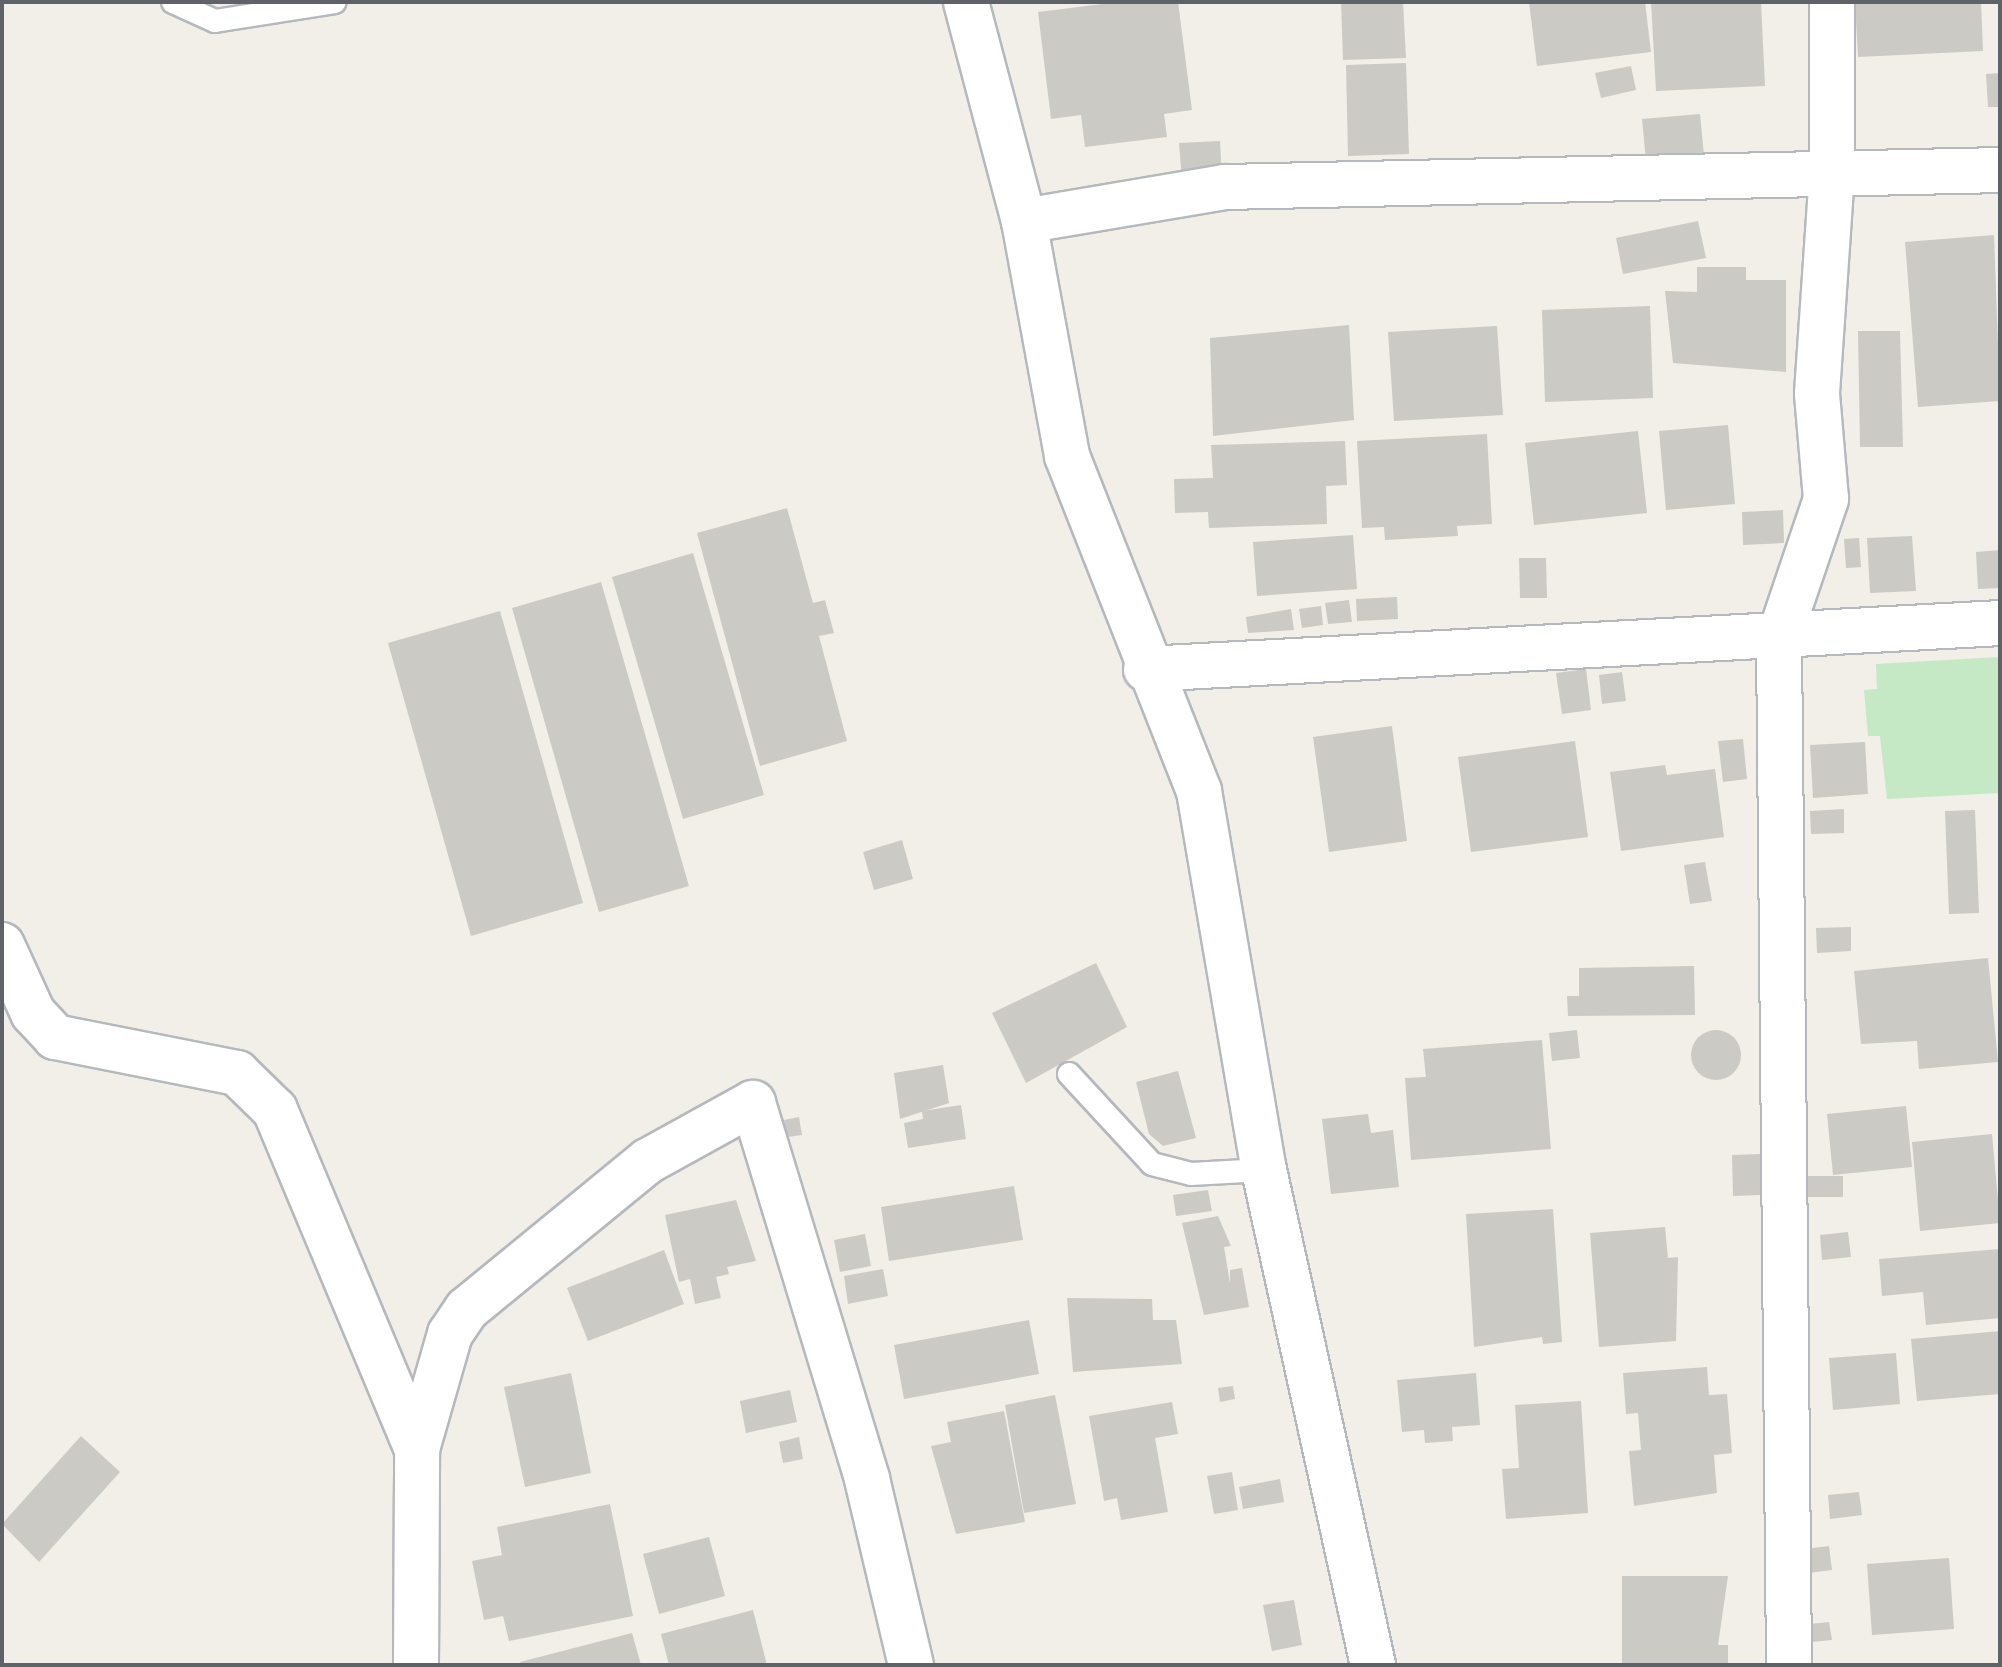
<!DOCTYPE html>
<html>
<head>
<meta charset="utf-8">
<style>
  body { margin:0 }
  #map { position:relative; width:2002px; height:1667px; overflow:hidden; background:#f1efe8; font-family:"Varela Round",sans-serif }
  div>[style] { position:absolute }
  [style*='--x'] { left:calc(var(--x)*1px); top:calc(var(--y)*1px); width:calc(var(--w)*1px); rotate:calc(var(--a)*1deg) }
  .green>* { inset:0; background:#c5e8c5 }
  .building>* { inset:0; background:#cccac5 }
  .round { border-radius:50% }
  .roads { filter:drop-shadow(2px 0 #b5b8bc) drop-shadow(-2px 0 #b5b8bc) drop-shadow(0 2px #b5b8bc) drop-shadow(0 -2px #b5b8bc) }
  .lane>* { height:22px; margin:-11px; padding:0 11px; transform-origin:11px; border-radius:11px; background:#fff }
  .street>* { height:44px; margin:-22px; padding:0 22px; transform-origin:22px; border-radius:22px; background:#fff }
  span { translate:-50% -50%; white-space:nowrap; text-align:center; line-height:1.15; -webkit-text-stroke:6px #fff; paint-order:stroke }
  .frame { position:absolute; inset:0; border:4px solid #5f6368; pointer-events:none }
</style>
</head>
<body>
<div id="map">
  <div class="green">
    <div style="clip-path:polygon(2000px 657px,2000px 793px,1887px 799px,1880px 736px,1868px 736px,1864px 690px,1877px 689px,1876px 664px)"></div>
  </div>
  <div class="building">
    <div style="clip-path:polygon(1118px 2px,1178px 2px,1192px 110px,1164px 114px,1167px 137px,1085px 147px,1081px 115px,1051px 119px,1038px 12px)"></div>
    <div style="clip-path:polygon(1341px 2px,1403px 2px,1406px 58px,1343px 60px)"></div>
    <div style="clip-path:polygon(1529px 2px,1645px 2px,1651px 52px,1537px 66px)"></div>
    <div style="clip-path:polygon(1651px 2px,1761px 2px,1765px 86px,1656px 91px)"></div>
    <div style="clip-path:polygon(1855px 2px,1981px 2px,1983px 51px,1858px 57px)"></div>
    <div style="clip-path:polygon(1406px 63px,1409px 154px,1348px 156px,1346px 65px)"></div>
    <div style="clip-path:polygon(1631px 66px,1636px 90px,1601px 98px,1595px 73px)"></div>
    <div style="clip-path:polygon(2000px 73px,2000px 107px,1988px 107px,1986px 74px)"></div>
    <div style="clip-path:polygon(1700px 114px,1704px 156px,1646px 161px,1642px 119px)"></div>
    <div style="clip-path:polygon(1220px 141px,1222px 177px,1182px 180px,1179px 143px)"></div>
    <div style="clip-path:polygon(1698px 221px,1706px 258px,1623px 274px,1616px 238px)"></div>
    <div style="clip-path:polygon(1994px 235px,2000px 401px,1918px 407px,1905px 242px)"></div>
    <div style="clip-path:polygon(1697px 267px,1746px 267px,1746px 280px,1786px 280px,1786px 372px,1673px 363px,1665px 291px,1697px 292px)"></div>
    <div style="clip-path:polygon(1650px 306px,1653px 398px,1545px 402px,1542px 310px)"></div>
    <div style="clip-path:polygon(1349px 325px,1354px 420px,1213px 436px,1210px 338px)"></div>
    <div style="clip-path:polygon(1497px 326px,1503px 415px,1394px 421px,1388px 332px)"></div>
    <div style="clip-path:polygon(1858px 331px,1900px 331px,1903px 447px,1860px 447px)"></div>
    <div style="clip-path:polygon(1728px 425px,1735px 504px,1666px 510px,1659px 431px)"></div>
    <div style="clip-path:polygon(1638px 431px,1647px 513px,1534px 525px,1525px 443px)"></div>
    <div style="clip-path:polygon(1487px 434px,1492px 524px,1457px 526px,1458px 536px,1385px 540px,1384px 527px,1362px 528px,1357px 441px)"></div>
    <div style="clip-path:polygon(1345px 441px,1347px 485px,1326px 486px,1327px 524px,1209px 528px,1208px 512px,1175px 513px,1174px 479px,1213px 478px,1211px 445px)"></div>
    <div style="clip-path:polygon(787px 508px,813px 603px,825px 600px,834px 633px,819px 636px,847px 741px,760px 766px,697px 533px)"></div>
    <div style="clip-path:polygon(1783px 510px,1784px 543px,1743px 545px,1742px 512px)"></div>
    <div style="clip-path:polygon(1353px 535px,1357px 589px,1257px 596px,1253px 542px)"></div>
    <div style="clip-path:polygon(1912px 536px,1916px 591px,1870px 593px,1867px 538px)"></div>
    <div style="clip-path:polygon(1859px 538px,1861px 567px,1846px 568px,1844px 539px)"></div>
    <div style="clip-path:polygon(2000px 550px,2000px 588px,1978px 589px,1976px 552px)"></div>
    <div style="clip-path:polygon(693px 553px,764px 795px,683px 819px,612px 577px)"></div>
    <div style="clip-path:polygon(1519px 558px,1546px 558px,1547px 598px,1520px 598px)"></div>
    <div style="clip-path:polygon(601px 582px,689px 886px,599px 912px,512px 608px)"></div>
    <div style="clip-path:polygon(1397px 597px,1398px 619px,1357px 621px,1356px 599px)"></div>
    <div style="clip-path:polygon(1349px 600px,1352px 622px,1328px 624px,1325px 603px)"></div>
    <div style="clip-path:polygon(1321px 606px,1323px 625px,1302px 628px,1299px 609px)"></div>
    <div style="clip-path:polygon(1291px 609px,1294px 630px,1248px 633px,1246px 617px)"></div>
    <div style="clip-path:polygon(500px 611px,583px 903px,471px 936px,388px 643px)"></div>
    <div style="clip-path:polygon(1586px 669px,1591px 710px,1562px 714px,1556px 673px)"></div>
    <div style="clip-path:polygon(1622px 672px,1626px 701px,1602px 704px,1599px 675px)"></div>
    <div style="clip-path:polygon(1392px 726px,1407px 841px,1329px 852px,1313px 737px)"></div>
    <div style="clip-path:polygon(1743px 739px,1747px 779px,1723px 782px,1718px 741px)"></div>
    <div style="clip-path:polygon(1575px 741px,1588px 837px,1471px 852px,1458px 757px)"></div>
    <div style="clip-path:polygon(1865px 742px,1868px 794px,1813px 798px,1810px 745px)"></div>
    <div style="clip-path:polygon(1665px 765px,1667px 775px,1715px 769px,1724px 837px,1621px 851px,1610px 772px)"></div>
    <div style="clip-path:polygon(1844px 809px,1844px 833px,1811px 834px,1810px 811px)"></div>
    <div style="clip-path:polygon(1975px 810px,1979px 913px,1949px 914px,1945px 811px)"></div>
    <div style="clip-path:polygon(902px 840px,913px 879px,874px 890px,863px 852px)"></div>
    <div style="clip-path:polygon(1705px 862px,1712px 901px,1690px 904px,1684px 865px)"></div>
    <div style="clip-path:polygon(1851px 927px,1851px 951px,1817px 953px,1816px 928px)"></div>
    <div style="clip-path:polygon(1988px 958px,1998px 1062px,1919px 1069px,1917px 1041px,1861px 1044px,1854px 971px)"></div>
    <div style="clip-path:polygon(1096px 963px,1127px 1027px,1026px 1083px,992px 1013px)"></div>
    <div style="clip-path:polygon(1694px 966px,1695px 1015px,1568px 1016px,1567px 996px,1579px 996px,1579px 968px)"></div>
    <div style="clip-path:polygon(1577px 1030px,1580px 1058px,1552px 1061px,1549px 1033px)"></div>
    <div class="round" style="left:1691px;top:1030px;width:50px;height:50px"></div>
    <div style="clip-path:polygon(1542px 1040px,1551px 1149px,1411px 1160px,1405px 1078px,1426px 1077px,1423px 1049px)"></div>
    <div style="clip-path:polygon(943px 1065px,949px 1103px,900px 1119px,894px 1073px)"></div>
    <div style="clip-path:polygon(1178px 1071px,1196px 1138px,1163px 1146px,1149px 1134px,1136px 1082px)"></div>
    <div style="clip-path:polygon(961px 1105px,966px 1139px,908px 1148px,904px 1123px,923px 1119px,922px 1111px)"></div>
    <div style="clip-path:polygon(1906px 1106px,1912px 1167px,1833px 1175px,1827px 1114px)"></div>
    <div style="clip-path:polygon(1368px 1114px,1371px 1133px,1393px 1130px,1399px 1187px,1331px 1194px,1322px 1119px)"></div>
    <div style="clip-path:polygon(799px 1117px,802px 1135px,787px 1137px,784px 1120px)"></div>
    <div style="clip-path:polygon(1992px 1134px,2000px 1223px,1920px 1231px,1912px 1142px)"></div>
    <div style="clip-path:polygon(1760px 1154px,1761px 1195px,1733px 1196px,1732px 1155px)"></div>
    <div style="clip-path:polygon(1802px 1176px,1843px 1176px,1843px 1197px,1802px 1197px)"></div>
    <div style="clip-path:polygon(1014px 1186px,1023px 1240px,889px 1261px,881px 1207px)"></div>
    <div style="clip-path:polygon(1208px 1190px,1212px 1211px,1176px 1216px,1173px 1195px)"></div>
    <div style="clip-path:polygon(736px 1200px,756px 1261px,727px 1267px,729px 1274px,716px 1277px,721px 1298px,695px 1304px,690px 1279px,679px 1282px,665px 1215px)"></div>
    <div style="clip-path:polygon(1553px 1209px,1562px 1342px,1543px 1344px,1542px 1337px,1474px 1347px,1466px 1214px)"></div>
    <div style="clip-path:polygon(1218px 1216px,1231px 1246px,1224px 1247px,1230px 1283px,1230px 1270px,1242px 1268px,1249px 1307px,1204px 1315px,1182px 1223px)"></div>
    <div style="clip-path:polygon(1665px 1227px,1668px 1258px,1678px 1257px,1676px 1341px,1599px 1347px,1590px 1233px)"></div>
    <div style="clip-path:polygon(1848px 1232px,1851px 1257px,1822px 1260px,1820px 1235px)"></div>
    <div style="clip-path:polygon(865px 1234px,871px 1266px,840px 1272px,834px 1240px)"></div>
    <div style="clip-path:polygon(2000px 1249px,2000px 1318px,1926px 1325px,1923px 1292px,1882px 1296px,1879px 1259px)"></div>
    <div style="clip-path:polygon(664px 1250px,684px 1304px,588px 1341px,567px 1288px)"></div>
    <div style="clip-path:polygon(883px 1269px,888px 1296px,848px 1304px,844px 1276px)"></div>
    <div style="clip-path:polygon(1067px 1298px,1152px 1299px,1153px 1320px,1176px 1320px,1182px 1364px,1073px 1372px)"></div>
    <div style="clip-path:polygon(1029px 1320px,1039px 1374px,904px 1399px,894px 1345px)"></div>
    <div style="clip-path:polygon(2000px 1331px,2000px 1394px,1917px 1401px,1911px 1339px)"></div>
    <div style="clip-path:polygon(1896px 1353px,1900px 1404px,1833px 1410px,1829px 1358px)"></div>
    <div style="clip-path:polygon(1707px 1367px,1709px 1395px,1727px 1394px,1732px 1453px,1714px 1455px,1717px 1493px,1634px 1506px,1629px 1451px,1641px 1450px,1638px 1413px,1626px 1414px,1623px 1373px)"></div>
    <div style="clip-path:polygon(571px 1373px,591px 1473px,525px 1487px,504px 1387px)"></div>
    <div style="clip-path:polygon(1476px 1373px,1480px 1425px,1452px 1427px,1453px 1441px,1425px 1443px,1424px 1430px,1402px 1432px,1397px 1380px)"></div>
    <div style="clip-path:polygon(1233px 1386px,1235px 1399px,1220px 1402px,1218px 1388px)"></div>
    <div style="clip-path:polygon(790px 1390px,797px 1422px,746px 1433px,740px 1401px)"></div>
    <div style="clip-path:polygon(1055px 1395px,1076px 1504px,1024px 1513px,1005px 1405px)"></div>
    <div style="clip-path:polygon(1581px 1401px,1588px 1513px,1506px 1519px,1502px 1469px,1519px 1468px,1515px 1405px)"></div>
    <div style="clip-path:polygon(1172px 1402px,1178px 1434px,1155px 1438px,1168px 1512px,1121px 1520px,1117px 1498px,1104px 1501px,1089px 1416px)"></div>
    <div style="clip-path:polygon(1004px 1411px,1025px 1522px,956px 1534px,931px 1446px,951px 1442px,947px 1422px)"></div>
    <div style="clip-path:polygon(81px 1436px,120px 1472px,39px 1562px,2px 1524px)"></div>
    <div style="clip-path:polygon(799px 1437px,803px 1459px,783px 1463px,779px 1442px)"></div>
    <div style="clip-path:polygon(1232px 1472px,1238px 1510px,1214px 1514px,1207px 1476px)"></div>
    <div style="clip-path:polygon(1280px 1479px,1284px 1502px,1243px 1509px,1239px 1487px)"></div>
    <div style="clip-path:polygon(1859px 1492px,1862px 1515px,1830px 1519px,1828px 1495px)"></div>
    <div style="clip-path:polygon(610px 1504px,633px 1616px,509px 1641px,503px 1616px,484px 1620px,472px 1561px,502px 1555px,497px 1527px)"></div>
    <div style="clip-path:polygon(709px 1537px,725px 1596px,659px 1614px,643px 1554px)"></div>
    <div style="clip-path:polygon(1829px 1546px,1832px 1570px,1808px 1573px,1805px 1549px)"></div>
    <div style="clip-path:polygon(1949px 1558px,1954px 1629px,1872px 1635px,1867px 1564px)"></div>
    <div style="clip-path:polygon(1622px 1576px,1728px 1576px,1718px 1645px,1728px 1645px,1728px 1665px,1622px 1665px)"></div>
    <div style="clip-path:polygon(1294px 1600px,1302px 1645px,1272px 1651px,1263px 1605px)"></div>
    <div style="clip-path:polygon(753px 1610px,767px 1665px,669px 1665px,661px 1634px)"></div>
    <div style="clip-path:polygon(1829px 1622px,1832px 1640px,1812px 1642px,1810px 1624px)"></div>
    <div style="clip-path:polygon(632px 1633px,641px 1665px,521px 1665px,520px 1662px)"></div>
  </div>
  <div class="roads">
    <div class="lane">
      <div style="--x:173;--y:2;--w:46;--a:24.3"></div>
      <div style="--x:215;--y:21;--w:121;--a:-9"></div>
      <div style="--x:1069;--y:1074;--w:122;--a:47.3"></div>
      <div style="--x:1152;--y:1164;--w:40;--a:14.4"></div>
      <div style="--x:1191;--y:1174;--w:73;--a:-3.1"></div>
    </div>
    <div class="street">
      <div style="--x:966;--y:2;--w:227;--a:75.2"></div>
      <div style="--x:1024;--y:221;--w:239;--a:79.6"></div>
      <div style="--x:1067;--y:456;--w:360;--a:68.5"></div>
      <div style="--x:1199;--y:791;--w:385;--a:80.3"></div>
      <div style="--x:1264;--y:1170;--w:507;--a:77.58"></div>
      <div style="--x:1024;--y:221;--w:203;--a:-9.6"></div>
      <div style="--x:1224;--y:187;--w:776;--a:-1.25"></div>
      <div style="--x:1146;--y:669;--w:855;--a:-3.08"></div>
      <div style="--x:2;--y:945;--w:75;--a:65.5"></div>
      <div style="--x:33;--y:1013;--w:33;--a:47"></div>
      <div style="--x:55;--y:1037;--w:186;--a:11.2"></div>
      <div style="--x:237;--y:1073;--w:53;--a:44.2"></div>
      <div style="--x:275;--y:1110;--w:368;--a:67.3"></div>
      <div style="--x:416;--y:1665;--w:216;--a:-89.7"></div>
      <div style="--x:417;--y:1449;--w:120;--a:-74"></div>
      <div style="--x:450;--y:1334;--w:30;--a:-56"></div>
      <div style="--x:467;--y:1309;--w:234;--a:-39.3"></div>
      <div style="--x:648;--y:1161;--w:120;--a:-28.9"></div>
      <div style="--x:753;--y:1103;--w:393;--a:73.1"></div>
      <div style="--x:867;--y:1479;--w:191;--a:76.7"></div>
      <div style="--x:1789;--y:1665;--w:1027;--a:-90.56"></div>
      <div style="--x:1779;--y:638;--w:147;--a:-71.3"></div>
      <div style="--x:1826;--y:499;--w:106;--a:-94.9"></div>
      <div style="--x:1817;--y:393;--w:220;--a:-86.1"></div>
      <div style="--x:1832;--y:174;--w:172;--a:-90"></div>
    </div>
  </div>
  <div class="frame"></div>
</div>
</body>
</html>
